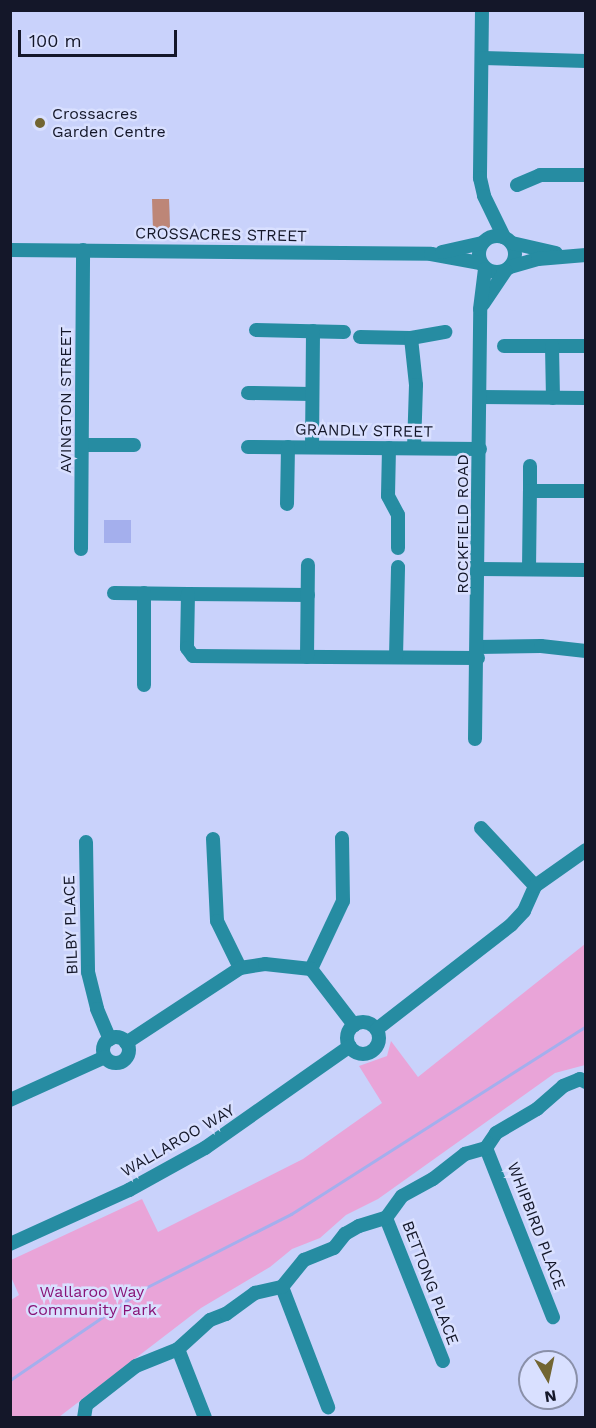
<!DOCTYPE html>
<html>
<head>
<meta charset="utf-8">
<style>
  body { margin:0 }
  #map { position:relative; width:596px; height:1428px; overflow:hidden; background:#c9d2fb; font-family:"Work Sans",sans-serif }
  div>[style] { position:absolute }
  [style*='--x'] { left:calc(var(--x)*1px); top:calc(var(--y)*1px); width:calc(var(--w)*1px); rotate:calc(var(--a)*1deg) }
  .green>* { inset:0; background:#e9a4d8 }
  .water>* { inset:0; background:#a4afed }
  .shadow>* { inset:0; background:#0003 }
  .stream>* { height:3px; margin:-1.5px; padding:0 1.5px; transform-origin:1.5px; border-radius:1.5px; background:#a4afed }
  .building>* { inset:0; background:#bd8677 }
  .minor>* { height:14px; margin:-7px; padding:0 7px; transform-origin:7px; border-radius:7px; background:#268ca2 }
  .minor>.ring { margin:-7px; padding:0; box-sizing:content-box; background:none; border:14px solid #268ca2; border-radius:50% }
  .dots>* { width:16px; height:16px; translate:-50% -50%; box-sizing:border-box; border:3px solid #d9e0ff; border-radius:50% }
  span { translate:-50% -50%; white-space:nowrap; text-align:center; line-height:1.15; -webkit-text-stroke:5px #d9e0ff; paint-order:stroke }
  .poi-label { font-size:16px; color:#141729 }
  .left { translate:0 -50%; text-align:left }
  .street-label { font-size:16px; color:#141729 }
  .park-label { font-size:16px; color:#881276 }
  .frame { position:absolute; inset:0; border:12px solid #141729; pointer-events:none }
  .north { position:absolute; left:518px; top:1350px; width:60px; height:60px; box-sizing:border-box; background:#d9e0ff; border:2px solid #8a90a9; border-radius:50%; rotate:171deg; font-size:16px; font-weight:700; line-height:24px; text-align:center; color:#141729 }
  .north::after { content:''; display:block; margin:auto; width:21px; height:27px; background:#726532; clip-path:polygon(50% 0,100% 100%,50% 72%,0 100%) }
  .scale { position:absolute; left:18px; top:30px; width:159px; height:27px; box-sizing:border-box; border:3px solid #141729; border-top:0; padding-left:8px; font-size:18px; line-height:21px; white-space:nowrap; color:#141729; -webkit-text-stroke:4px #d9e0ff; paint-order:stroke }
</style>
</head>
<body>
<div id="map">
  <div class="green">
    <div style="clip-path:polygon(585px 944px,585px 1065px,555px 1073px,378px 1199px,346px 1215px,320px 1238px,292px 1249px,270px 1267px,201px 1308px,59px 1417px,11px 1417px,11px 1300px,19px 1295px,11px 1277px,11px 1260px,142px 1199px,158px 1232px,303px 1159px,382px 1103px,359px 1066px,387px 1056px,391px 1041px,418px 1077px)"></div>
  </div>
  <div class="water">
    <div style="clip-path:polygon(104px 520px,131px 520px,131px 543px,104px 543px)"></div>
  </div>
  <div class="shadow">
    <div style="clip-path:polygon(169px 201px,170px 231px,155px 231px,154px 230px)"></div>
  </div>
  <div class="stream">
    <div style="--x:10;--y:1380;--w:163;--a:-34.3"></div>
    <div style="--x:145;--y:1288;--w:164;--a:-26.9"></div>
    <div style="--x:291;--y:1214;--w:350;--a:-32.5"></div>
  </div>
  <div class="building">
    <div style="clip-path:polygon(152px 199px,169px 199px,170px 230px,153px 230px)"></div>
  </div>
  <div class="minor">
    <div style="--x:482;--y:10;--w:168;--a:90.7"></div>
    <div style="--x:480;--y:178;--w:18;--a:77"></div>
    <div style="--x:484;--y:196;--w:46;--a:64"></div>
    <div style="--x:483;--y:58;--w:103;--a:1.7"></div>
    <div style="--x:517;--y:185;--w:25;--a:-23"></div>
    <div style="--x:540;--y:175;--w:46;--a:0"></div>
    <div class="ring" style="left:479px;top:236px;width:22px;height:22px"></div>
    <div style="--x:512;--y:243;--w:45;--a:12.8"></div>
    <div style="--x:10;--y:250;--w:421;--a:0.5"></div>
    <div style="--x:431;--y:254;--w:50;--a:10.4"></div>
    <div style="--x:442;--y:252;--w:41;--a:-12.7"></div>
    <div style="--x:510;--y:267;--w:29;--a:-16"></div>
    <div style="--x:538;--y:259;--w:48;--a:-4.8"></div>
    <div style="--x:483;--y:304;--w:40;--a:-56"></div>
    <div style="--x:256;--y:330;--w:88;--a:1.3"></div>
    <div style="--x:360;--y:337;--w:51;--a:1.1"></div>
    <div style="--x:411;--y:338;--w:35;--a:-10"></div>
    <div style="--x:411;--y:338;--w:47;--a:83.9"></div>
    <div style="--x:416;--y:385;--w:63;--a:91.8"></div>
    <div style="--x:504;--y:346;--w:82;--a:0"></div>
    <div style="--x:552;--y:346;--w:52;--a:88.9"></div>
    <div style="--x:248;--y:393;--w:64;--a:0.9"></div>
    <div style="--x:480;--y:397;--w:106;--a:0.5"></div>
    <div style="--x:82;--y:445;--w:52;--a:0"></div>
    <div style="--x:248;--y:447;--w:232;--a:0.5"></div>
    <div style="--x:312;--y:447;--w:116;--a:-89.5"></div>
    <div style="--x:389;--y:448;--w:48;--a:91.2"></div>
    <div style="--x:388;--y:496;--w:21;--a:62"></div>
    <div style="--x:398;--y:515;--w:33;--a:90"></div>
    <div style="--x:530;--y:466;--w:25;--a:90"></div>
    <div style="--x:287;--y:504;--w:57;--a:-89"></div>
    <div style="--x:81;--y:549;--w:299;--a:-89.6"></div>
    <div style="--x:479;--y:569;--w:107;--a:0.5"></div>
    <div style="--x:529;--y:569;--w:78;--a:-89.3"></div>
    <div style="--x:530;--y:491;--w:56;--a:0"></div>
    <div style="--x:114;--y:593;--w:74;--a:0.8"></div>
    <div style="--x:308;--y:595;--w:120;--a:-179.5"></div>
    <div style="--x:188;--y:594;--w:54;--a:91.1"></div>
    <div style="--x:187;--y:648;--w:10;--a:53"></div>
    <div style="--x:193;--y:656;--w:285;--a:0.4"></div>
    <div style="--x:478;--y:647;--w:63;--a:-0.9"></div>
    <div style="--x:541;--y:646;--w:45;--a:6.3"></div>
    <div style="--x:307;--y:657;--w:92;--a:-89.4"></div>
    <div style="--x:396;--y:657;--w:90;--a:-88.7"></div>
    <div style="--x:144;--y:685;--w:92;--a:-90"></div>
    <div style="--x:475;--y:739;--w:430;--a:-89.3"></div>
    <div style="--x:480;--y:309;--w:40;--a:-82.9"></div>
    <div style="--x:481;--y:828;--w:79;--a:47"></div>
    <div style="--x:213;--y:839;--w:82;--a:87.2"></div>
    <div style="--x:217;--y:921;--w:52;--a:63.9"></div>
    <div style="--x:86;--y:842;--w:130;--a:89.1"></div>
    <div style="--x:88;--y:972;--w:38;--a:76"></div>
    <div style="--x:97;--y:1009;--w:33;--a:67"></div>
    <div style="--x:311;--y:969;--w:75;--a:-64.8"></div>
    <div style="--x:343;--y:901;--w:63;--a:-90.9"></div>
    <div class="ring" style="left:347px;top:1022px;width:18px;height:18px"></div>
    <div style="--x:377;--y:1029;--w:170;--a:-37.8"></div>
    <div style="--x:511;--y:925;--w:19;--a:-47"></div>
    <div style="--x:524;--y:911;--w:27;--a:-66"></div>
    <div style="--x:535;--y:886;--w:62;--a:-35.2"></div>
    <div class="ring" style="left:103px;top:1037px;width:12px;height:12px"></div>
    <div style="--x:126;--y:1043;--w:136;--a:-33.3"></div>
    <div style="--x:240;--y:968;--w:25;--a:-9"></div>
    <div style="--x:265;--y:964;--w:46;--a:6.2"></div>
    <div style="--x:311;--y:969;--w:71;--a:52.5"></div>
    <div style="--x:10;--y:1100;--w:104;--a:-24.4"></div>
    <div style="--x:486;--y:1148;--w:182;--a:68.4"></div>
    <div style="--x:386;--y:1218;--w:154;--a:68.3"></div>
    <div style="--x:10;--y:1244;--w:131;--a:-24.4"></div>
    <div style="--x:129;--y:1190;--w:87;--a:-28.9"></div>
    <div style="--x:205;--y:1148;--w:177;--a:-35.1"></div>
    <div style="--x:282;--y:1287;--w:129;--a:69"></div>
    <div style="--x:178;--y:1349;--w:74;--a:68.6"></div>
    <div style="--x:84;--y:1418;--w:13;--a:-81"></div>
    <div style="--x:86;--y:1405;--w:63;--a:-38"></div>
    <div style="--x:136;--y:1366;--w:45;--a:-22"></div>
    <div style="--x:178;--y:1349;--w:43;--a:-42.2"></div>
    <div style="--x:210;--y:1320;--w:17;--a:-21"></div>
    <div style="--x:226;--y:1314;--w:36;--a:-36"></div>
    <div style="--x:255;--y:1293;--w:28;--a:-13"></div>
    <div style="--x:282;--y:1287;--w:35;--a:-51"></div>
    <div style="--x:304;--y:1260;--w:32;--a:-22"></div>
    <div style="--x:334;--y:1248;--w:18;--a:-52"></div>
    <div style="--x:345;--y:1234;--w:16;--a:-30"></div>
    <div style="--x:359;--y:1226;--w:28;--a:-17"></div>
    <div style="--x:386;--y:1218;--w:27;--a:-54"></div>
    <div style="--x:402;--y:1196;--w:35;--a:-29"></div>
    <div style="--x:433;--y:1179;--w:41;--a:-38"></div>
    <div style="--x:465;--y:1154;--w:22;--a:-16"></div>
    <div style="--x:486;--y:1148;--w:18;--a:-56"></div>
    <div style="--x:496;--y:1133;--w:48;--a:-30.3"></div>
    <div style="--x:537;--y:1109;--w:35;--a:-41"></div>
    <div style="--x:563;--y:1086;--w:18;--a:-22"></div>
    <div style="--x:580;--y:1079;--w:7;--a:27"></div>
  </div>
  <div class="dots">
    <div style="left:40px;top:123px;background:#726532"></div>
  </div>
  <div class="poi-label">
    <span class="left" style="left:52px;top:123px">Crossacres<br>Garden Centre</span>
  </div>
  <div class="street-label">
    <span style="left:221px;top:235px;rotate:1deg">CROSSACRES STREET</span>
    <span style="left:66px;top:400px;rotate:-90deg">AVINGTON STREET</span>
    <span style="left:364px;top:431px;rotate:1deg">GRANDLY STREET</span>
    <span style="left:463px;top:524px;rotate:-90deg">ROCKFIELD ROAD</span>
    <span style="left:71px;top:925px;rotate:-92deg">BILBY PLACE</span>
    <span style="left:178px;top:1141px;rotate:-30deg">WALLAROO WAY</span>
    <span style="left:536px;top:1226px;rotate:69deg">WHIPBIRD PLACE</span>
    <span style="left:430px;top:1283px;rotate:69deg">BETTONG PLACE</span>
  </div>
  <div class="park-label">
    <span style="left:92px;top:1301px">Wallaroo Way<br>Community Park</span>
  </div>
  <div class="frame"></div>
  <div class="north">N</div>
  <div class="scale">100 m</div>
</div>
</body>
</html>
